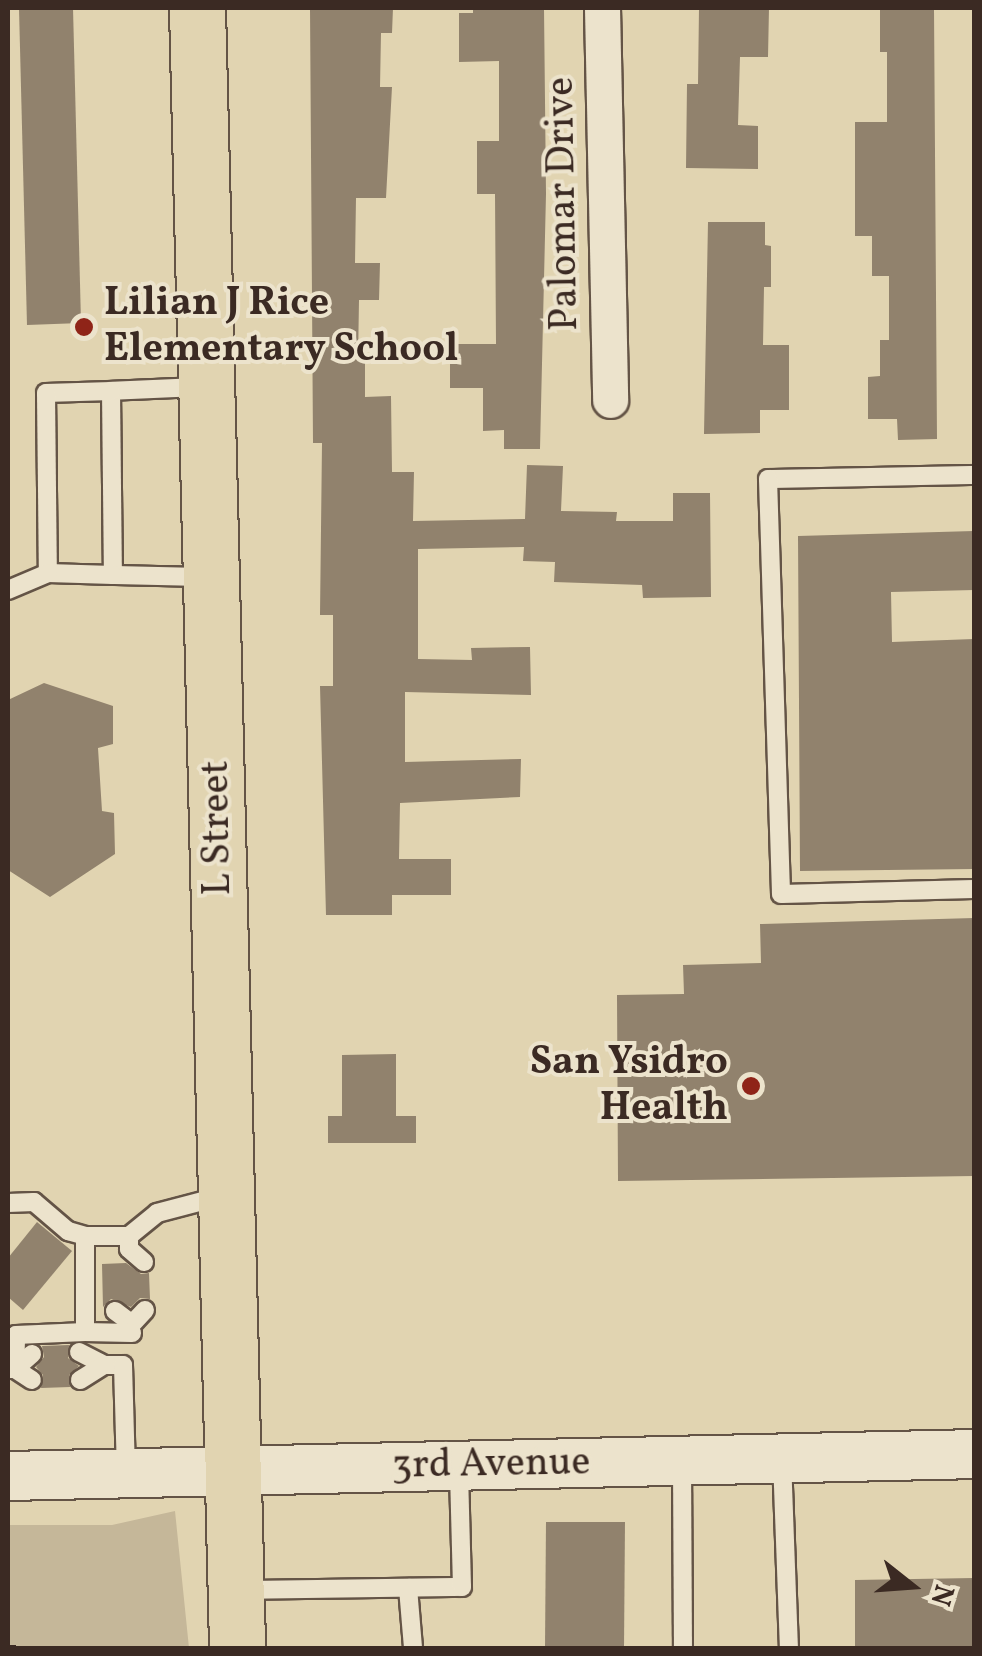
<!DOCTYPE html>
<html>
<head>
<meta charset="utf-8">
<style>
  body { margin:0 }
  #map { position:relative; width:982px; height:1656px; overflow:hidden; background:#e1d4b1; font-family:Vollkorn,serif }
  div>[style] { position:absolute }
  [style*='--x'] { left:calc(var(--x)*1px); top:calc(var(--y)*1px); width:calc(var(--w)*1px); rotate:calc(var(--a)*1deg) }
  .green>* { inset:0; background:#c5b799 }
  .building>* { inset:0; background:#91826d }
  .path>* { height:6px; margin-top:-3px; transform-origin:0; background:repeating-linear-gradient(90deg,#3b2a23 0 8px,transparent 0 13px) }
  .roads { filter:drop-shadow(2px 0 #645446) drop-shadow(-2px 0 #645446) drop-shadow(0 2px #645446) drop-shadow(0 -2px #645446) }
  .lane>* { height:18px; margin:-9px; padding:0 9px; transform-origin:9px; border-radius:9px; background:#ece3cc }
  .street>* { height:35px; margin:-17.5px; padding:0 17.5px; transform-origin:17.5px; border-radius:17.5px; background:#ece3cc }
  .secondary>* { height:48px; margin:-24px; padding:0 24px; transform-origin:24px; border-radius:24px; background:#ece3cc }
  .primary>* { height:55px; margin:-27.5px; padding:0 27.5px; transform-origin:27.5px; border-radius:27.5px; background:#e1d4b1 }
  .dots>* { width:28px; height:28px; translate:-50% -50%; box-sizing:border-box; border:5px solid #ece3cc; border-radius:50% }
  span { translate:-50% -50%; white-space:nowrap; text-align:center; line-height:1.15; -webkit-text-stroke:8px #ece3cc; paint-order:stroke }
  .street-label { font-size:40px; color:#3b2a23 }
  .poi-label { font-size:40px; color:#3b2a23; font-weight:700 }
  .left { translate:0 -50%; text-align:left }
  .right { translate:-100% -50%; text-align:right }
  .frame { position:absolute; inset:0; border:10px solid #3b2a23; pointer-events:none }
  .north { position:absolute; left:862px; top:1536px; width:100px; height:100px; -webkit-text-stroke:8px #ece3cc; paint-order:stroke; rotate:107deg; font-size:28px; font-weight:700; line-height:40px; text-align:center; color:#3b2a23 }
  .north::after { content:''; display:block; margin:auto; width:35px; height:45px; background:#3b2a23; clip-path:polygon(50% 0,100% 100%,50% 72%,0 100%) }
</style>
</head>
<body>
<div id="map">
  <div class="green">
    <div style="clip-path:polygon(175px 1511px,189px 1648px,8px 1648px,8px 1525px,112px 1525px)"></div>
  </div>
  <div class="building">
    <div style="clip-path:polygon(19px 8px,73px 8px,81px 323px,27px 325px)"></div>
    <div style="clip-path:polygon(310px 8px,393px 8px,392px 33px,381px 33px,380px 87px,392px 87px,386px 198px,356px 198px,355px 263px,380px 263px,379px 300px,359px 300px,358px 360px,365px 360px,365px 397px,391px 396px,392px 472px,414px 472px,413px 521px,525px 519px,527px 465px,563px 466px,561px 511px,617px 512px,616px 521px,673px 521px,673px 493px,710px 493px,711px 597px,643px 598px,642px 585px,554px 582px,555px 562px,523px 561px,524px 547px,418px 549px,418px 659px,472px 660px,471px 648px,530px 647px,531px 695px,405px 692px,405px 762px,521px 759px,520px 797px,400px 803px,399px 859px,451px 859px,451px 895px,392px 895px,392px 915px,326px 915px,320px 686px,333px 686px,333px 615px,320px 615px,322px 443px,313px 443px)"></div>
    <div style="clip-path:polygon(473px 8px,544px 8px,546px 194px,540px 449px,504px 449px,504px 430px,483px 431px,483px 388px,450px 388px,450px 344px,496px 344px,495px 194px,477px 194px,477px 141px,499px 141px,499px 61px,459px 62px,459px 13px,473px 13px)"></div>
    <div style="clip-path:polygon(699px 8px,769px 8px,768px 57px,740px 57px,738px 125px,758px 126px,758px 169px,686px 168px,687px 84px,698px 84px)"></div>
    <div style="clip-path:polygon(880px 8px,934px 8px,937px 439px,898px 440px,897px 419px,868px 419px,868px 377px,880px 376px,880px 340px,889px 340px,889px 276px,872px 276px,872px 236px,855px 236px,855px 122px,887px 122px,887px 52px,880px 52px)"></div>
    <div style="clip-path:polygon(708px 222px,765px 222px,765px 245px,771px 246px,771px 287px,764px 287px,763px 345px,789px 345px,789px 410px,760px 410px,760px 433px,704px 434px)"></div>
    <div style="clip-path:polygon(974px 531px,974px 590px,891px 592px,892px 642px,974px 639px,974px 869px,800px 871px,798px 536px)"></div>
    <div style="clip-path:polygon(44px 683px,113px 706px,113px 744px,98px 748px,102px 811px,114px 813px,115px 854px,50px 897px,8px 870px,8px 700px)"></div>
    <div style="clip-path:polygon(974px 918px,974px 1176px,618px 1181px,617px 995px,684px 994px,683px 965px,761px 963px,760px 924px)"></div>
    <div style="clip-path:polygon(396px 1054px,396px 1116px,416px 1116px,416px 1143px,328px 1143px,328px 1116px,342px 1116px,342px 1055px)"></div>
    <div style="clip-path:polygon(37px 1222px,72px 1251px,23px 1310px,8px 1297px,8px 1258px)"></div>
    <div style="clip-path:polygon(126px 1263px,141px 1274px,149px 1273px,150px 1299px,140px 1298px,131px 1307px,111px 1299px,103px 1307px,102px 1264px)"></div>
    <div style="clip-path:polygon(69px 1345px,68px 1358px,79px 1366px,69px 1375px,70px 1387px,41px 1388px,43px 1375px,36px 1367px,44px 1357px,42px 1346px)"></div>
    <div style="clip-path:polygon(546px 1522px,625px 1522px,624px 1648px,545px 1648px)"></div>
    <div style="clip-path:polygon(974px 1578px,974px 1648px,855px 1648px,855px 1580px)"></div>
  </div>
  <div class="path">
    <div style="--x:8;--y:1648;--w:12;--a:0"></div>
  </div>
  <div class="roads">
    <div class="lane">
      <div style="--x:201;--y:387;--w:90;--a:177.5"></div>
      <div style="--x:111;--y:391;--w:184;--a:89.4"></div>
      <div style="--x:113;--y:575;--w:90;--a:1.3"></div>
      <div style="--x:111;--y:391;--w:65;--a:178.2"></div>
      <div style="--x:46;--y:393;--w:180;--a:89.4"></div>
      <div style="--x:48;--y:573;--w:65;--a:1.8"></div>
      <div style="--x:974;--y:475;--w:206;--a:178.9"></div>
      <div style="--x:768;--y:479;--w:415;--a:88.2"></div>
      <div style="--x:781;--y:894;--w:193;--a:-1.5"></div>
      <div style="--x:8;--y:590;--w:43;--a:-23"></div>
      <div style="--x:8;--y:1203;--w:26;--a:-2"></div>
      <div style="--x:34;--y:1202;--w:45;--a:40.5"></div>
      <div style="--x:68;--y:1231;--w:18;--a:16"></div>
      <div style="--x:85;--y:1236;--w:44;--a:0"></div>
      <div style="--x:144;--y:1262;--w:20;--a:-139"></div>
      <div style="--x:129;--y:1249;--w:13;--a:-90"></div>
      <div style="--x:129;--y:1236;--w:36;--a:-39"></div>
      <div style="--x:157;--y:1213;--w:67;--a:-14.7"></div>
      <div style="--x:115;--y:1311;--w:21;--a:37"></div>
      <div style="--x:132;--y:1324;--w:19;--a:-47"></div>
      <div style="--x:85;--y:1332;--w:47;--a:1.2"></div>
      <div style="--x:79;--y:1352;--w:28;--a:27"></div>
      <div style="--x:32;--y:1354;--w:23;--a:139"></div>
      <div style="--x:15;--y:1369;--w:20;--a:33"></div>
      <div style="--x:8;--y:1369;--w:7;--a:0"></div>
      <div style="--x:15;--y:1369;--w:34;--a:-88"></div>
      <div style="--x:16;--y:1335;--w:69;--a:-2.5"></div>
      <div style="--x:85;--y:1332;--w:96;--a:-90"></div>
      <div style="--x:80;--y:1380;--w:28;--a:-32"></div>
      <div style="--x:104;--y:1365;--w:19;--a:0"></div>
      <div style="--x:123;--y:1365;--w:108;--a:88.4"></div>
      <div style="--x:782;--y:1459;--w:189;--a:87.9"></div>
      <div style="--x:682;--y:1462;--w:186;--a:89.7"></div>
      <div style="--x:408;--y:1588;--w:60;--a:85.2"></div>
      <div style="--x:241;--y:1590;--w:221;--a:-0.8"></div>
      <div style="--x:462;--y:1587;--w:118;--a:-91.5"></div>
    </div>
    <div class="street">
      <div style="--x:602;--y:8;--w:392;--a:88.8"></div>
    </div>
    <div class="secondary">
      <div style="--x:8;--y:1476;--w:966;--a:-1.3"></div>
    </div>
    <div class="primary">
      <div style="--x:197;--y:8;--w:1640;--a:88.6"></div>
    </div>
  </div>
  <div class="dots">
    <div style="left:84px;top:327px;background:#8f2418"></div>
    <div style="left:751px;top:1086px;background:#8f2418"></div>
  </div>
  <div class="street-label">
    <span style="left:564px;top:204px;rotate:-91deg">Palomar Drive</span>
    <span style="left:218px;top:828px;rotate:-91deg">L Street</span>
    <span style="left:491px;top:1465px;rotate:-1deg">3rd Avenue</span>
  </div>
  <div class="poi-label">
    <span class="left" style="left:104px;top:327px">Lilian J Rice<br>Elementary School</span>
    <span class="right" style="left:728px;top:1086px">San Ysidro<br>Health</span>
  </div>
  <div class="frame"></div>
  <div class="north">N</div>
</div>
</body>
</html>
